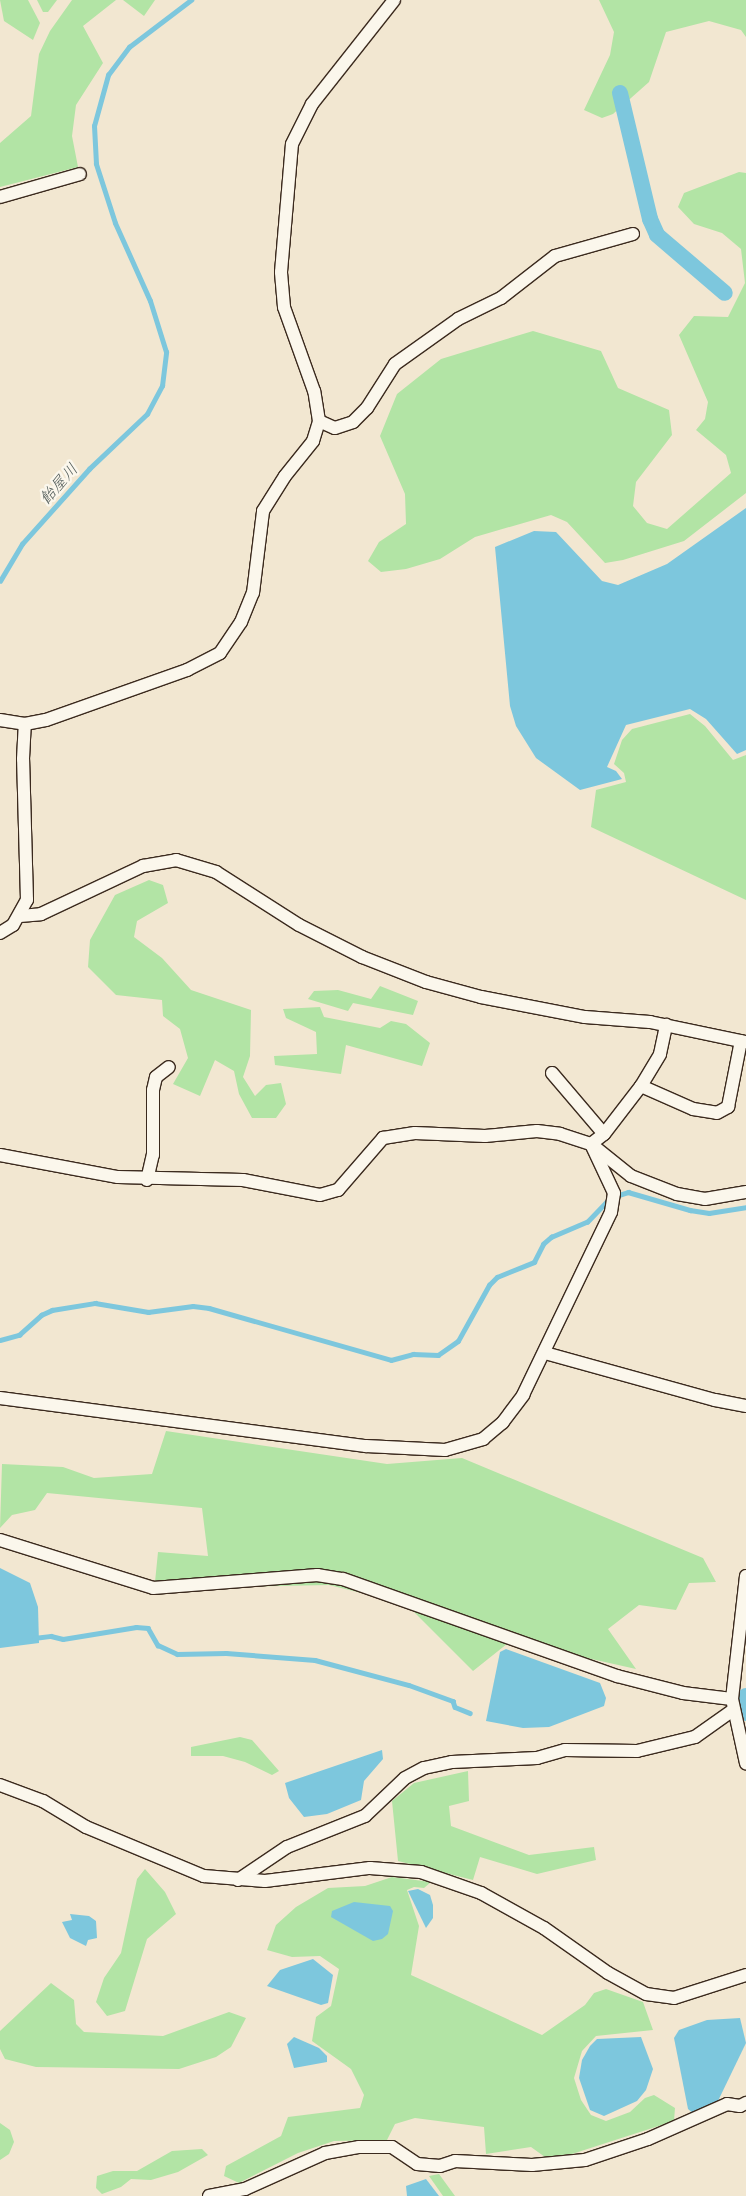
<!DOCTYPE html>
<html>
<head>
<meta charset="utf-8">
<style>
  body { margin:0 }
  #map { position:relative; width:746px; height:2196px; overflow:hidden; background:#f2e7d1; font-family:"Shantell Sans","Klee One",sans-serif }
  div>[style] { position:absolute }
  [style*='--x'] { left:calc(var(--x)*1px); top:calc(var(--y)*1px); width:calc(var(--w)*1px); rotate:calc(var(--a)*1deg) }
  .green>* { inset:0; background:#b2e4a5 }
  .water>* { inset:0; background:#7dc7dd }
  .stream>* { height:4.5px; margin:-2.25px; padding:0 2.25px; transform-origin:2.25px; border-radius:2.25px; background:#7dc7dd }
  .canal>* { height:16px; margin:-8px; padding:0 8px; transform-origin:8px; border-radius:8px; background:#7dc7dd }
  .roads { filter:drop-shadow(1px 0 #3b2a1e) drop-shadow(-1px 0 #3b2a1e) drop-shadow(0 1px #3b2a1e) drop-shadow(0 -1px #3b2a1e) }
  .minor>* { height:12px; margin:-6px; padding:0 6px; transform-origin:6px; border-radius:6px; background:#fbf7ec }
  span { translate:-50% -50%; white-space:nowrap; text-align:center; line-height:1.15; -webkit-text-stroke:5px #fbf7ec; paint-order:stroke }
  .water-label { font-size:16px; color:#4f5957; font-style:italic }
</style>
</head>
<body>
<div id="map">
  <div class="green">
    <div style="clip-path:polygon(0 0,28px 0,40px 23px,33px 40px,4px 21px)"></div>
    <div style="clip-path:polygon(37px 0,57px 0,48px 12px,43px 12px)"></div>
    <div style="clip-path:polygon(72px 0,116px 0,83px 26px,103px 63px,76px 105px,72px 136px,78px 167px,0 187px,0 143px,31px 116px,39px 54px,50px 31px)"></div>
    <div style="clip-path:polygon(123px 0,155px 0,144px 16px)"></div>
    <div style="clip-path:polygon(599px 0,746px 0,746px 37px,741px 30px,709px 21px,666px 32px,649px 82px,613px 114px,602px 118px,584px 110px,610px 55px,614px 32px)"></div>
    <div style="clip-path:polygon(739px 172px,746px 173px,746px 493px,684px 541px,623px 560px,605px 563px,567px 522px,551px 515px,475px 537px,440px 559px,406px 569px,381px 572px,368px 561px,379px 542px,406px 524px,405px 494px,380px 436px,397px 394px,441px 359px,533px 331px,601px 351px,618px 388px,669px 410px,672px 435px,636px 482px,633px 506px,647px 523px,667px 529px,731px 473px,726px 455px,696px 430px,705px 419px,708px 402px,679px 335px,694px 316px,728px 317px,745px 283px,741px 249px,722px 233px,694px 224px,678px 207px,684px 193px)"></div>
    <div style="clip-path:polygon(690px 714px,705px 726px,733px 760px,746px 755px,746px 900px,591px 827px,596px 790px,626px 782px,624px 773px,614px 764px,622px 740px,632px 729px)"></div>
    <div style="clip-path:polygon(149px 880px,163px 885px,168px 903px,137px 921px,134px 937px,162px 958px,191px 990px,251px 1010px,250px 1056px,243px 1077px,255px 1096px,266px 1085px,281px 1083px,286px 1104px,276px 1118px,252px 1118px,239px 1094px,234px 1071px,215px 1060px,200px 1096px,173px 1084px,188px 1058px,180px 1029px,163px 1016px,162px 1000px,116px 995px,88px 967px,90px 940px,115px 895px)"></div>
    <div style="clip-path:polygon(380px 986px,418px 1001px,413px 1015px,353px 1003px,348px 1011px,308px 999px,314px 991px,338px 990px,371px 999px)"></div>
    <div style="clip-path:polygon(320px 1007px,324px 1017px,380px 1028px,391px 1021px,406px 1024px,430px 1043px,422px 1066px,346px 1045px,341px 1074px,275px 1065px,274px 1056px,317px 1054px,316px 1032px,286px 1018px,283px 1009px)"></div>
    <div style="clip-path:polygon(166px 1431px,387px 1464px,462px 1458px,703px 1558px,716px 1582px,689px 1583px,676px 1610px,639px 1605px,608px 1629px,636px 1669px,565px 1653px,517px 1636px,473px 1671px,406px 1604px,329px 1585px,223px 1587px,155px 1582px,158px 1552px,208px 1556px,202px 1508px,47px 1493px,35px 1510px,12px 1515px,0 1528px,2px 1464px,63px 1467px,94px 1478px,152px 1474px)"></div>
    <div style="clip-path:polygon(240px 1737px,252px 1740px,279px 1771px,272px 1775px,245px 1762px,223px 1756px,191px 1756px,191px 1747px)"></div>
    <div style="clip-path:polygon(468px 1771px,469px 1801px,449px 1806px,451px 1826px,529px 1855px,594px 1847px,596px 1860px,537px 1874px,480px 1857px,473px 1880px,398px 1861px,392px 1801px,414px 1783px)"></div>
    <div style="clip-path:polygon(145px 1869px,165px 1892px,176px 1914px,147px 1939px,125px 2011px,107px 2016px,96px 2002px,104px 1978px,121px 1953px,137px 1879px)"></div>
    <div style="clip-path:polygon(392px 1877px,431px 1882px,424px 1888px,414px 1887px,407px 1890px,419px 1926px,411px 1975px,542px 2035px,585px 2005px,594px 1993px,606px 1989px,643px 2002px,653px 2030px,596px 2036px,582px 2051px,574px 2078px,581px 2100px,591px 2115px,606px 2121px,630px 2112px,645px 2098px,654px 2095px,675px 2108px,674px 2121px,572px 2154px,545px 2157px,531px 2147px,486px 2154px,484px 2127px,415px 2118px,395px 2124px,387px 2140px,334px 2141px,298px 2153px,239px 2183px,224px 2176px,226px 2166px,281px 2136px,288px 2117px,360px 2108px,364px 2095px,351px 2069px,312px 2041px,316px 2017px,331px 2006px,339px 1969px,320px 1956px,292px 1957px,267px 1950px,276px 1925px,296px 1907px,328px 1888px,365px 1886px)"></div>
    <div style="clip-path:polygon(51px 1983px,74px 2000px,76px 2024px,84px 2032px,163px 2036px,229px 2012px,246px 2018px,231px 2047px,216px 2057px,179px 2069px,36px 2067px,5px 2059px,0 2049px,0 2031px)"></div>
    <div style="clip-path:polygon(0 2123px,10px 2130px,14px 2142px,9px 2154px,0 2160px)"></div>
    <div style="clip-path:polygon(202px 2149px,208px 2155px,178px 2172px,151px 2180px,131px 2179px,121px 2187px,102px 2194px,96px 2188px,97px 2176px,113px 2171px,137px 2171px,172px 2151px)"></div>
    <div style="clip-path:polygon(439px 2174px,455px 2196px,443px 2196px,429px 2176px)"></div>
  </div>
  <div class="water">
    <div style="clip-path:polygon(746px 508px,746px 750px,737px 754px,706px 719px,690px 709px,626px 725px,607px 767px,616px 771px,622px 779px,580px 790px,536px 758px,516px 726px,510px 706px,495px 547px,534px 531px,556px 532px,602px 581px,618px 585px,667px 564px)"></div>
    <div style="clip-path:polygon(0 1568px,30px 1583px,38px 1607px,39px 1643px,0 1648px)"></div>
    <div style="clip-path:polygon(506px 1649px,600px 1683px,606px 1698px,604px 1706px,549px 1727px,523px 1728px,486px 1721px,500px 1652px)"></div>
    <div style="clip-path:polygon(382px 1750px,383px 1759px,364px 1781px,361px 1800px,327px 1814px,304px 1817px,289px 1798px,285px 1783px)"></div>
    <div style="clip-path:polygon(418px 1889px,430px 1895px,433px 1905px,433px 1918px,426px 1928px,408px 1891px)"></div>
    <div style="clip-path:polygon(354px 1902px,390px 1906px,393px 1911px,388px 1934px,382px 1939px,373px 1941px,331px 1917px,332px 1911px)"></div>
    <div style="clip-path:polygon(70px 1914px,89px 1916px,96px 1921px,97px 1938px,88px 1940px,86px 1946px,70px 1938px,62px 1922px,72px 1920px)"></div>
    <div style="clip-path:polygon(313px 1959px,333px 1975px,328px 2003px,321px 2005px,267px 1986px,280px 1970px)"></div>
    <div style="clip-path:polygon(740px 2018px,746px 2043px,717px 2103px,694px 2114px,688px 2109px,674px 2038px,679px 2030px,707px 2020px)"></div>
    <div style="clip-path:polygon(294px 2037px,319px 2048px,327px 2056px,327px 2062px,294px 2068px,287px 2044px)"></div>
    <div style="clip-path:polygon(641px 2037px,653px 2069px,646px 2090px,637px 2101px,604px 2116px,590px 2110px,579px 2078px,582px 2060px,590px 2046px,597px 2039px)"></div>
    <div style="clip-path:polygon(426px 2179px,439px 2196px,407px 2196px,406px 2186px)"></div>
  </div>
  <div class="stream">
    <div style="--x:0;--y:581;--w:43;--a:-59.3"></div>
    <div style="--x:22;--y:544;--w:101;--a:-48.2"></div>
    <div style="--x:89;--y:469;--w:80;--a:-43.5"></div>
    <div style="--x:147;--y:414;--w:32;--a:-62"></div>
    <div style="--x:162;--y:386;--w:34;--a:-83"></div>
    <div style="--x:166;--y:352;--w:53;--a:-107.4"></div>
    <div style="--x:150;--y:301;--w:85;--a:-114.2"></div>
    <div style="--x:115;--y:223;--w:62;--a:-107.9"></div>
    <div style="--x:96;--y:164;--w:38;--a:-93"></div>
    <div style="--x:94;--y:126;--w:53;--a:-74.6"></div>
    <div style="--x:108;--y:75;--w:35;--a:-53"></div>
    <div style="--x:129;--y:47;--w:78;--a:-37.2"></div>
    <div style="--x:616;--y:1196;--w:13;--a:-18"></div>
    <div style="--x:628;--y:1192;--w:65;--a:16.2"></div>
    <div style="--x:690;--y:1210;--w:19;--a:9"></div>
    <div style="--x:709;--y:1213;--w:37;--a:-9"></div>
    <div style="--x:0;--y:1340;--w:20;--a:-15"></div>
    <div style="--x:19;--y:1335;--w:30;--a:-42"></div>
    <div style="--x:41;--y:1315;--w:12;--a:-24"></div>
    <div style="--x:52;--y:1310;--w:44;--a:-9.2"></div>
    <div style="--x:95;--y:1303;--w:54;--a:9.6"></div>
    <div style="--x:148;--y:1312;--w:45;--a:-7.6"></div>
    <div style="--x:193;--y:1306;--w:16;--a:7"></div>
    <div style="--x:209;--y:1308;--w:189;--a:15.9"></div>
    <div style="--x:391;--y:1360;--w:23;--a:-15"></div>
    <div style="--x:413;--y:1354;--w:25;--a:2"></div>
    <div style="--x:438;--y:1355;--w:24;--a:-35"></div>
    <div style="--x:458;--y:1341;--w:64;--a:-61"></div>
    <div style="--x:489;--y:1285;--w:11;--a:-45"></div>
    <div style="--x:497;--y:1277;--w:40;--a:-22"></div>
    <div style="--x:534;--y:1262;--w:20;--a:-63"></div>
    <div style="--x:543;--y:1244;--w:11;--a:-41"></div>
    <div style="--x:551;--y:1237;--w:39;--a:-23"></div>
    <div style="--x:587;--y:1222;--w:32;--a:-46"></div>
    <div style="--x:34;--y:1638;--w:17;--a:-7"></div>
    <div style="--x:51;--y:1636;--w:12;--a:14"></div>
    <div style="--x:63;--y:1639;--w:74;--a:-9.3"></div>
    <div style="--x:136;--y:1627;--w:12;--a:5"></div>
    <div style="--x:148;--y:1628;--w:20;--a:60"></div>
    <div style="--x:158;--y:1645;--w:21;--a:25"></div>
    <div style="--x:177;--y:1654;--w:49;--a:-1.2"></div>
    <div style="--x:226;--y:1653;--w:89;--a:4.5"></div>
    <div style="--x:315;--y:1660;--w:97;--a:14.9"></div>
    <div style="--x:409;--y:1685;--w:47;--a:20"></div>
    <div style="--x:453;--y:1701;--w:6;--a:72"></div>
    <div style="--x:455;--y:1707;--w:16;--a:22"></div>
  </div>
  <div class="canal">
    <div style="--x:620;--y:93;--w:130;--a:76.6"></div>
    <div style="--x:650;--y:219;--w:17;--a:66"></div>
    <div style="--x:657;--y:235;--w:89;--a:40.5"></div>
    <div style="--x:746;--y:1696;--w:17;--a:90"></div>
  </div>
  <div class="roads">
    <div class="minor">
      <div style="--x:0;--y:197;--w:83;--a:-16"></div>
      <div style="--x:319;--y:421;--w:17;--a:24"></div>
      <div style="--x:335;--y:428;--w:19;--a:-18"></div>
      <div style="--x:353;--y:422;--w:20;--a:-45"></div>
      <div style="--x:367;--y:408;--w:52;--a:-57.5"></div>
      <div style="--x:395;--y:364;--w:77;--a:-35.5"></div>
      <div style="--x:458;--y:319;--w:48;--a:-26"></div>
      <div style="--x:501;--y:298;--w:68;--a:-37.9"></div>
      <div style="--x:555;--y:256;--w:81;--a:-15.8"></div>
      <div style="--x:0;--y:720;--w:25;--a:9"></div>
      <div style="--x:25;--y:724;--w:21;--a:-11"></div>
      <div style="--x:46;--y:720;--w:150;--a:-19.5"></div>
      <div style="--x:187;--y:670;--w:37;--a:-27"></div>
      <div style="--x:220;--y:653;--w:37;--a:-56"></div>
      <div style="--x:241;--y:622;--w:31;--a:-68"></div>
      <div style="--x:253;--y:593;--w:83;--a:-83"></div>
      <div style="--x:263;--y:511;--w:41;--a:-57.8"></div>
      <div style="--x:285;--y:476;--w:45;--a:-51.3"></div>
      <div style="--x:313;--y:441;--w:21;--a:-73"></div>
      <div style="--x:319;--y:421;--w:30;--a:-99"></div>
      <div style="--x:314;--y:391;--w:89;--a:-109.7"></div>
      <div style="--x:284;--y:307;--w:35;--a:-95"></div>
      <div style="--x:281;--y:272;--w:128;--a:-85.1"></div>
      <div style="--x:292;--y:144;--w:45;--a:-63.4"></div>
      <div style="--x:312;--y:104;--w:132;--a:-51.7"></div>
      <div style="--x:20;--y:916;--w:21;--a:-5"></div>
      <div style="--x:41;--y:914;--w:113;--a:-25.2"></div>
      <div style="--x:143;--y:866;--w:34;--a:-10"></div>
      <div style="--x:176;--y:860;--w:42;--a:16.7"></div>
      <div style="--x:216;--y:872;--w:98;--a:32.6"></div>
      <div style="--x:299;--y:925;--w:71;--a:26.9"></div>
      <div style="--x:362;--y:957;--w:69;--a:21.3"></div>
      <div style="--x:426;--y:982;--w:57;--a:15.3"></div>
      <div style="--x:481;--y:997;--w:106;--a:10.9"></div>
      <div style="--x:585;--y:1017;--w:65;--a:4.4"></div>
      <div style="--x:650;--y:1022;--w:98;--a:11.8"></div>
      <div style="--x:0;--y:933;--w:15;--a:-32"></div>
      <div style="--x:13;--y:925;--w:29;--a:-61"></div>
      <div style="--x:27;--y:900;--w:141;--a:-91.6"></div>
      <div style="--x:23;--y:759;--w:35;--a:-87"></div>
      <div style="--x:552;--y:1073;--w:80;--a:49.6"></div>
      <div style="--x:641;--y:1086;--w:57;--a:23.9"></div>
      <div style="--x:693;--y:1109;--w:24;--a:9"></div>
      <div style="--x:717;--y:1113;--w:13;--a:-29"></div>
      <div style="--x:728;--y:1107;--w:67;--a:-78.9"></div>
      <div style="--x:591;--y:1144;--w:16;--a:-38"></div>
      <div style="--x:604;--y:1134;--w:61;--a:-52.4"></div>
      <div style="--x:641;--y:1086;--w:37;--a:-59"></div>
      <div style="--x:660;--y:1054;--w:30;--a:-78"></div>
      <div style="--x:0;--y:1155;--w:120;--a:10.6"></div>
      <div style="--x:118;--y:1177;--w:125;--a:1.4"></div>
      <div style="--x:243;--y:1180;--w:78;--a:11"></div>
      <div style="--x:320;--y:1195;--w:19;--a:-16"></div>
      <div style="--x:338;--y:1190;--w:69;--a:-49.1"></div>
      <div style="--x:383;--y:1138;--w:32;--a:-9"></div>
      <div style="--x:415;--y:1133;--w:70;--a:2.5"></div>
      <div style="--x:485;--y:1136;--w:52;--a:-5.5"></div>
      <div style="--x:537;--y:1131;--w:23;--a:7"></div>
      <div style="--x:560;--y:1134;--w:33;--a:18"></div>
      <div style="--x:591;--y:1144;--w:51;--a:38.7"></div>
      <div style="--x:631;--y:1176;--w:49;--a:21.4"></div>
      <div style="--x:677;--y:1194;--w:28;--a:10"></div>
      <div style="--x:705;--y:1199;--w:42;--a:-9.7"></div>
      <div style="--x:147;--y:1180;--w:26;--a:-77"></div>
      <div style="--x:153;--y:1155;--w:65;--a:-90"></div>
      <div style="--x:153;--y:1090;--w:13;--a:-77"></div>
      <div style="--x:156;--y:1077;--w:16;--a:-38"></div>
      <div style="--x:545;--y:1353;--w:176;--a:15.5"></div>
      <div style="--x:715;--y:1400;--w:32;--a:11"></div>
      <div style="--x:0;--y:1398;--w:369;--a:7.5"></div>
      <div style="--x:366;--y:1446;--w:79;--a:2.9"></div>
      <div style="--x:445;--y:1450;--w:40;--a:-16"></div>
      <div style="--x:483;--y:1439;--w:26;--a:-40"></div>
      <div style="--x:503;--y:1422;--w:34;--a:-53"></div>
      <div style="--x:523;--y:1395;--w:203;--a:-64.3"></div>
      <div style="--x:611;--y:1212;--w:19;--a:-81"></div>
      <div style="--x:614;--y:1193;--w:54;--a:-115.1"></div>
      <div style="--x:0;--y:1540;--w:160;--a:17.4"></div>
      <div style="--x:153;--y:1588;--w:165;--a:-4.5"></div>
      <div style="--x:317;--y:1575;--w:26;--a:9"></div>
      <div style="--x:343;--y:1579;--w:291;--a:19.5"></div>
      <div style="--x:617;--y:1676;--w:68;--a:14.4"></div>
      <div style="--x:683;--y:1693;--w:49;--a:7"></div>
      <div style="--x:746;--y:1576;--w:124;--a:96.5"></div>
      <div style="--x:732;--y:1699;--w:66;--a:77.7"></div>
      <div style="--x:0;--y:1785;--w:46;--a:20.4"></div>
      <div style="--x:43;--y:1801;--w:50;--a:31.2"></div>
      <div style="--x:86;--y:1827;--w:128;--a:22.6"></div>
      <div style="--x:204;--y:1876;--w:61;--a:4.7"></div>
      <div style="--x:265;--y:1881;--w:106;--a:-7.1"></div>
      <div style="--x:370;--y:1868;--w:51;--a:4.5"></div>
      <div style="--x:421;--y:1872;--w:64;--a:19.3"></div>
      <div style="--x:481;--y:1893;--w:72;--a:29.1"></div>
      <div style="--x:544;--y:1928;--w:78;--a:35.1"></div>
      <div style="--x:608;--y:1973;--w:43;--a:28.9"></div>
      <div style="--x:646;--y:1994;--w:28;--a:8"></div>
      <div style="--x:674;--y:1998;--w:76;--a:-17.7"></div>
      <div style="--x:238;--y:1880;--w:59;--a:-34"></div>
      <div style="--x:287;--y:1847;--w:84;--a:-21.7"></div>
      <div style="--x:365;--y:1816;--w:55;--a:-43.5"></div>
      <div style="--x:405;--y:1778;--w:21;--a:-28"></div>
      <div style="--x:424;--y:1768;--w:29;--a:-12"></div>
      <div style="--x:452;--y:1762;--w:85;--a:-2.7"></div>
      <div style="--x:537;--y:1758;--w:29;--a:-16"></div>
      <div style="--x:565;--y:1750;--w:72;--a:0.8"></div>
      <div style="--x:637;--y:1751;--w:60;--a:-13.6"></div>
      <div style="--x:695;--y:1737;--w:47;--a:-35.4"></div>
      <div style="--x:209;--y:2196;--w:37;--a:-11"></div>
      <div style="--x:245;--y:2189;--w:88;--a:-24.2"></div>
      <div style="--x:325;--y:2153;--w:35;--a:-10"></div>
      <div style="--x:359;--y:2147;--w:33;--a:0"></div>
      <div style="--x:392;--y:2147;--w:30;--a:34"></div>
      <div style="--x:417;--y:2164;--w:23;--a:5"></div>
      <div style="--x:440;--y:2166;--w:16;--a:-18"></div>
      <div style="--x:455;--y:2161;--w:77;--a:3"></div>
      <div style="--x:532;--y:2165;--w:53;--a:-5.4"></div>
      <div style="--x:585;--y:2160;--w:66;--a:-18.4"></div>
      <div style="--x:648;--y:2139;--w:86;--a:-23.9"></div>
      <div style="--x:727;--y:2104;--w:13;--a:9"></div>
      <div style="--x:740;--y:2106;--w:7;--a:-27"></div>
    </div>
  </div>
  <div class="water-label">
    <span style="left:59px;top:484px;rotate:-48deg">飴屋川</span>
  </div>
</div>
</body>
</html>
